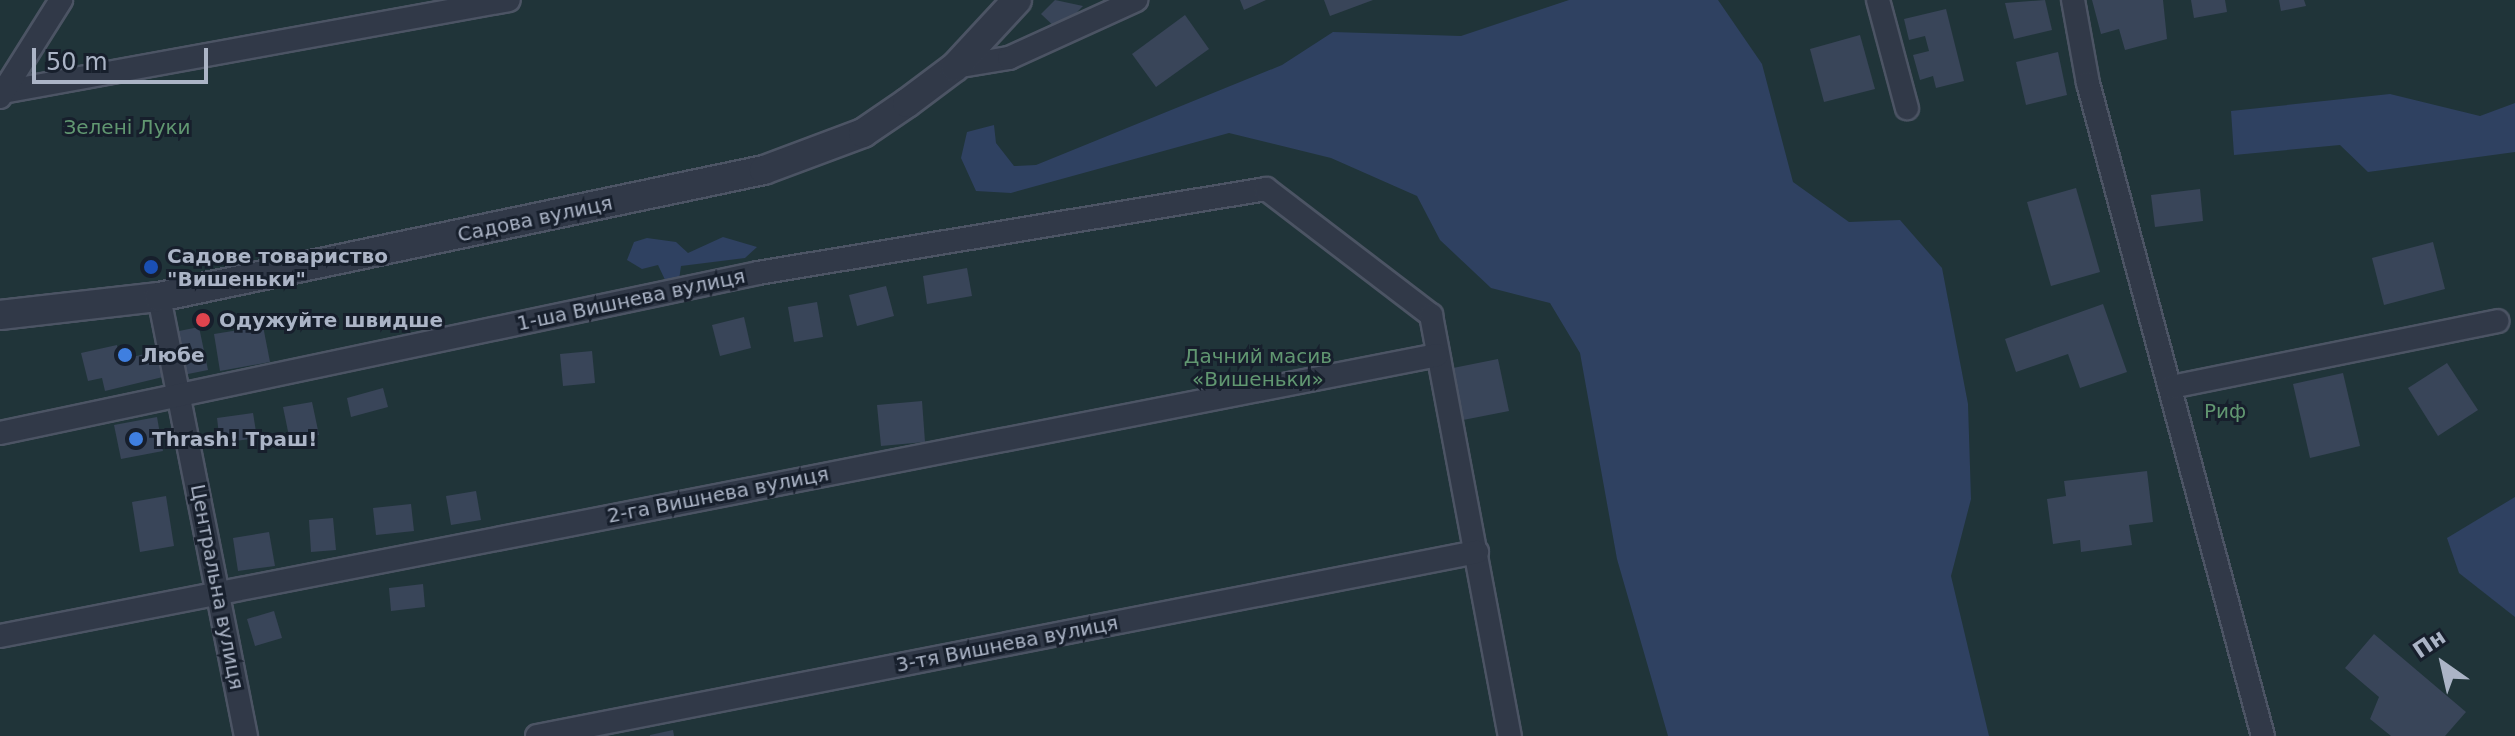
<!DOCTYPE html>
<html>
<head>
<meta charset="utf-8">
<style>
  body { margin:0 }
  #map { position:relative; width:2515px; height:736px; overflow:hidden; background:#1e2738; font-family:"DejaVu Sans",sans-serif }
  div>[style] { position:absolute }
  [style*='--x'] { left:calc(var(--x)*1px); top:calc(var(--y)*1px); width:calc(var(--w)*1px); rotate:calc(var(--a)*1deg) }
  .green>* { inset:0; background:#203439 }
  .water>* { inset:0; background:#2f4161 }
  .building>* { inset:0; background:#394559 }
  .roads { filter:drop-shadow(2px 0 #4c5464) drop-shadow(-2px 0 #4c5464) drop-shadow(0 2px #4c5464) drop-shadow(0 -2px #4c5464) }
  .minor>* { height:22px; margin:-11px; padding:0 11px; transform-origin:11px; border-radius:11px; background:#313948 }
  .tertiary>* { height:28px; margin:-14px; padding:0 14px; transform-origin:14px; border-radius:14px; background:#313948 }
  .dots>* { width:22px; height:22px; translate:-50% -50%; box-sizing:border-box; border:4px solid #171f2c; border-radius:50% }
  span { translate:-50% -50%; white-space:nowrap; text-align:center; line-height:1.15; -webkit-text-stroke:6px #171f2c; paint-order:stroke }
  .park-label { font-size:20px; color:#619771 }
  .street-label { font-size:20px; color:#abb4c6 }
  .poi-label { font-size:20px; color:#abb4c6; font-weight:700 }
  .left { translate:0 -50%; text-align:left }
  .north { position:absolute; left:2403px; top:624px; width:80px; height:80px; -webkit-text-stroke:6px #171f2c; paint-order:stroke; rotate:326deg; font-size:22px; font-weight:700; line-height:32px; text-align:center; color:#abb4c6 }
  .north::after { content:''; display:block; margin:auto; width:28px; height:36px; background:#abb4c6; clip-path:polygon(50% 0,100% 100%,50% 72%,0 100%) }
  .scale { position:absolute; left:32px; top:48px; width:176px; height:36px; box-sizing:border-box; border:4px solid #abb4c6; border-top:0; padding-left:10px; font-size:24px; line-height:28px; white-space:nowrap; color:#abb4c6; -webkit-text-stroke:6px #171f2c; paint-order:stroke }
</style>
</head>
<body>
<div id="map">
  <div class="green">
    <div style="clip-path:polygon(0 0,2515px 0,2515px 736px,0 736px)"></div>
  </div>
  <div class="water">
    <div style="clip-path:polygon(1569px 0,1718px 0,1762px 64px,1793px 182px,1849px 222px,1900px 220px,1942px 268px,1968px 404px,1971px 499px,1951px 576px,1989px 736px,1668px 736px,1617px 559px,1580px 353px,1550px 303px,1491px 288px,1440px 240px,1417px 196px,1331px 158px,1229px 133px,1011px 193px,976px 191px,961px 158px,967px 132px,994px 125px,996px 143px,1014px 166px,1036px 165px,1282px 65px,1333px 32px,1461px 36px)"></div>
    <div style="clip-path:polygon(2390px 94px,2480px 116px,2515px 103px,2515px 152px,2368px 172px,2340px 145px,2234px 155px,2231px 111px)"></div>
    <div style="clip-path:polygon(723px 237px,757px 247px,745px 258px,681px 266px,679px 280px,667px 284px,658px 265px,642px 269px,627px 260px,634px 242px,647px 238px,676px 242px,688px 253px)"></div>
    <div style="clip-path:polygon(2515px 497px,2515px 617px,2459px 573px,2447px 538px)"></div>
  </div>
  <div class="building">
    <div style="clip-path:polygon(1055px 0,1083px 6px,1059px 31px,1041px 14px)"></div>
    <div style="clip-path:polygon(1240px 0,1266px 0,1244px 10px)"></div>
    <div style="clip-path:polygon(1324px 0,1373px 0,1330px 16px)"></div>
    <div style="clip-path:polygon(2045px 0,2052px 30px,2014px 39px,2005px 3px)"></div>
    <div style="clip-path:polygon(2092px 0,2163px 0,2167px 39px,2125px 50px,2119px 29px,2101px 34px)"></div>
    <div style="clip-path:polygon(2191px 0,2225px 0,2227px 12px,2194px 18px)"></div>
    <div style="clip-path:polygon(2279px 0,2304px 0,2306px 6px,2281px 11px)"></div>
    <div style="clip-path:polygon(1946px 9px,1964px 81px,1936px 88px,1933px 76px,1920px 80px,1913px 55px,1929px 51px,1925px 36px,1909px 40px,1904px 19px)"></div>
    <div style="clip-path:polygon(1185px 15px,1209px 49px,1156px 87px,1132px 54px)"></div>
    <div style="clip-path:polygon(1860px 35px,1875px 89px,1824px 102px,1810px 49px)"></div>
    <div style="clip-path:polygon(2058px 52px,2067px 95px,2026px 105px,2016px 62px)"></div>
    <div style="clip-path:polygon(2076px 188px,2100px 272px,2051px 286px,2027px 202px)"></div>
    <div style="clip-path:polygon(2200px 189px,2203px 221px,2155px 227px,2151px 195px)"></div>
    <div style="clip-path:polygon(2433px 242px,2445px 289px,2384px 305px,2372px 258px)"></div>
    <div style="clip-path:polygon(967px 268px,972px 296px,927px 304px,923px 276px)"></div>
    <div style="clip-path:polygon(886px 286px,894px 316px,857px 326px,849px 295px)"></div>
    <div style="clip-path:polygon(817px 302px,823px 337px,794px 342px,788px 307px)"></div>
    <div style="clip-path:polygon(2103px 304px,2127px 372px,2080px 388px,2068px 354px,2016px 372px,2005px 339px)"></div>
    <div style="clip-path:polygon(744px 317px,751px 348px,720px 356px,712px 325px)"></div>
    <div style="clip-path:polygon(263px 326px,270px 362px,220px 371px,214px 334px)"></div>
    <div style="clip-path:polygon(199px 327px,208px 370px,183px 375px,174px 332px)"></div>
    <div style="clip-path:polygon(117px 345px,120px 360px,161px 350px,167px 376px,105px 391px,102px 378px,88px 381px,81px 353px)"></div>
    <div style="clip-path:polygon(592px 351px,595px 383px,563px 386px,560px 354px)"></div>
    <div style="clip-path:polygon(1498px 359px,1509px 411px,1463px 420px,1453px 368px)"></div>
    <div style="clip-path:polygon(2447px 363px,2478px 410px,2438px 436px,2408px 388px)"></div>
    <div style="clip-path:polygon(2343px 373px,2360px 446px,2310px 458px,2293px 384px)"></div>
    <div style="clip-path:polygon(383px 388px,388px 407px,351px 417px,347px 398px)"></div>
    <div style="clip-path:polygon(922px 401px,925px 442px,881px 446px,877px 405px)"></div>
    <div style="clip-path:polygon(312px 402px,319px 435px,290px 441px,283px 407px)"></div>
    <div style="clip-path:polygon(253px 413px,257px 438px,220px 443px,217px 418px)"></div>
    <div style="clip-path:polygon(157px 417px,163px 451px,121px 459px,114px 425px)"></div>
    <div style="clip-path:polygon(2147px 471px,2153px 522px,2129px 525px,2132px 545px,2081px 552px,2080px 540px,2053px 544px,2047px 499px,2066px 496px,2064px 481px)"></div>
    <div style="clip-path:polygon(476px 491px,481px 520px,451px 525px,446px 496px)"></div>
    <div style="clip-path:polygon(166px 496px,174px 546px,140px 552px,132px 502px)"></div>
    <div style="clip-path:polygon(411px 504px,414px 531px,376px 535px,373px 508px)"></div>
    <div style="clip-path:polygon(333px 518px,336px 550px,311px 552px,309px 520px)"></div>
    <div style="clip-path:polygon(269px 532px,275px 566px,238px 571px,233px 538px)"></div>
    <div style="clip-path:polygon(423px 584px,425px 607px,391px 611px,389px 588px)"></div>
    <div style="clip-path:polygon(274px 611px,282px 638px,255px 646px,247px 619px)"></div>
    <div style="clip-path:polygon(2374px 634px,2466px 712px,2445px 736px,2391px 736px,2370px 719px,2379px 697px,2345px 668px)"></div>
    <div style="clip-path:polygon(673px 730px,674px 736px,650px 736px,650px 735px)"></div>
  </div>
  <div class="roads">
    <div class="minor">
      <div style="--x:1878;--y:0;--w:112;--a:75"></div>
      <div style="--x:2073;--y:0;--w:84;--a:79.8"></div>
      <div style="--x:2088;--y:83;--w:676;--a:75"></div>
      <div style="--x:955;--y:67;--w:55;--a:-9.5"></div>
      <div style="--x:1009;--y:58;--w:140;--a:-24.5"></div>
      <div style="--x:3;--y:92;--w:514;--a:-10.3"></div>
      <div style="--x:0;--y:97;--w:115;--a:-57.8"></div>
      <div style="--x:159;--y:297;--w:448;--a:78.8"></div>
      <div style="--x:2171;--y:387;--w:333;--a:-11.4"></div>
      <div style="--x:0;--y:433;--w:775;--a:-11.92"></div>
      <div style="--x:758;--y:273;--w:515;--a:-9.39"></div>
      <div style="--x:1266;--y:189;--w:208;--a:37.4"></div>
      <div style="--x:1431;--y:315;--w:428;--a:79.4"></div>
      <div style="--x:0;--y:636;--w:1464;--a:-11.06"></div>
      <div style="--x:537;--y:736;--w:958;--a:-11.08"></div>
    </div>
    <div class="tertiary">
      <div style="--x:0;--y:315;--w:160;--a:-6.5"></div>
      <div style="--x:159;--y:297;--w:618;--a:-11.86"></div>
      <div style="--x:764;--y:170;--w:106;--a:-20.5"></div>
      <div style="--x:863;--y:133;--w:53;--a:-34.3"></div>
      <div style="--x:907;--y:103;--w:60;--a:-36.9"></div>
      <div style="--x:955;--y:67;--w:91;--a:-47.2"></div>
    </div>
  </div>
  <div class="dots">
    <div style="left:151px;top:267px;background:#1a4fb4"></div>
    <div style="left:203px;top:320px;background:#e0444e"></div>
    <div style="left:125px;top:355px;background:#3f7fe0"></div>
    <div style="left:136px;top:439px;background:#3f7fe0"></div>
  </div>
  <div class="park-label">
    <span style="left:127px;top:127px">Зелені Луки</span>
    <span style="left:1258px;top:368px">Дачний масив<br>«Вишеньки»</span>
    <span style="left:2225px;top:411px">Риф</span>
  </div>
  <div class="street-label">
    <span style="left:535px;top:219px;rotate:-12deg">Садова вулиця</span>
    <span style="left:631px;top:300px;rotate:-12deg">1-ша Вишнева вулиця</span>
    <span style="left:718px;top:495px;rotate:-11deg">2-га Вишнева вулиця</span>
    <span style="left:217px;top:587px;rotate:79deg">Центральна вулиця</span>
    <span style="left:1007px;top:644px;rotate:-11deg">3-тя Вишнева вулиця</span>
  </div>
  <div class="poi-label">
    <span class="left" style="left:167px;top:268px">Садове товариство<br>"Вишеньки"</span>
    <span class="left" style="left:219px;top:320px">Одужуйте швидше</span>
    <span class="left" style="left:141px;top:355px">Любе</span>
    <span class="left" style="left:152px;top:439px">Thrash! Траш!</span>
  </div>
  <div class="north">Пн</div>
  <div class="scale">50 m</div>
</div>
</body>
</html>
